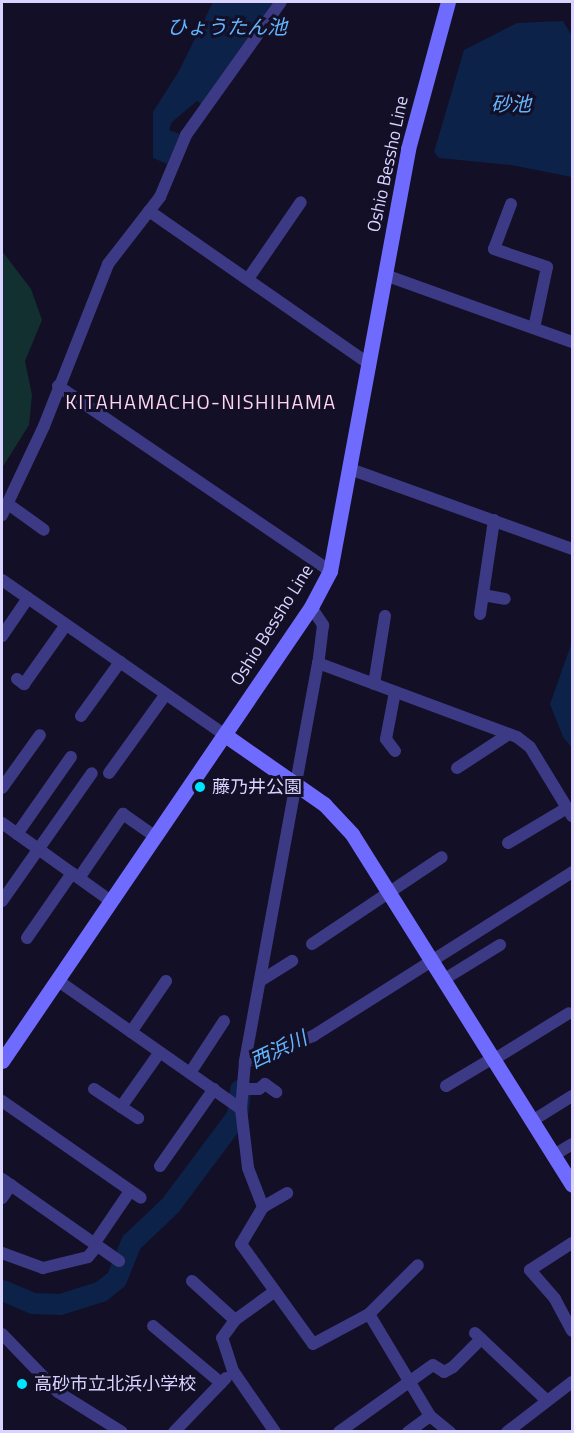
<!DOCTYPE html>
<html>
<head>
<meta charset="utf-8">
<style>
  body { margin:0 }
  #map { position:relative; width:574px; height:1433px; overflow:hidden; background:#130f26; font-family:"Titillium Web","Noto Sans JP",sans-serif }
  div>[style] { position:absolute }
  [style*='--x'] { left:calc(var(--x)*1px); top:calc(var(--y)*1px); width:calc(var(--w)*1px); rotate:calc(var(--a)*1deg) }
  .green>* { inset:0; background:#12302f }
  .water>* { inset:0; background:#0c2248 }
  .river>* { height:21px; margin:-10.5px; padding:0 10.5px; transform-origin:10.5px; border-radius:10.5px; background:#0c2248 }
  .street>* { height:12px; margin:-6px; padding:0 6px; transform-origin:6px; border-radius:6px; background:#3d3a85 }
  .secondary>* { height:15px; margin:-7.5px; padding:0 7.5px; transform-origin:7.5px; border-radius:7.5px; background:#6f6bff }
  .dots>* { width:16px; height:16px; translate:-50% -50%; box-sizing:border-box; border:3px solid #130f26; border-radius:50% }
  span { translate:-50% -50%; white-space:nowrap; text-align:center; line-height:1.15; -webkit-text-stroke:6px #130f26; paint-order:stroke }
  .street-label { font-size:18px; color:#d9d4ff }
  .poi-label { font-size:18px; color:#d9d4ff }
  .left { translate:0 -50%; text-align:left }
  .water-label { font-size:20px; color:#62b6ff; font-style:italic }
  .neighbourhood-label { font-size:20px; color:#ffd6f0; letter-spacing:1.5px }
  .frame { position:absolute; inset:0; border:3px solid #d9d4ff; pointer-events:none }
</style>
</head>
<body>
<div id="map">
  <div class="green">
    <div style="clip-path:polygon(2px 251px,31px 289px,42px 320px,25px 361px,32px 395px,29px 425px,2px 468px)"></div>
  </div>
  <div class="water">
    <div style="clip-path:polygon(213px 2px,274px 2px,203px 105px,197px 101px,172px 122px,169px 130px,180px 134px,167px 164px,153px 158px,153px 112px,179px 71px)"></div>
    <div style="clip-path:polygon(563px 21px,572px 36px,572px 177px,511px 165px,439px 158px,434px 152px,464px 50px,517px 23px)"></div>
    <div style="clip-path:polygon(572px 642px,572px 748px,563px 737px,550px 704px)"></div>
  </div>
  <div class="river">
    <div style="--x:2;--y:1290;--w:34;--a:23"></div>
    <div style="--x:33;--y:1303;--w:27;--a:2"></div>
    <div style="--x:60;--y:1304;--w:43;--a:-17.6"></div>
    <div style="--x:101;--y:1291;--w:19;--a:-39"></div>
    <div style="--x:116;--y:1279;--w:40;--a:-68"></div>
    <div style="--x:131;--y:1242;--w:54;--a:-43.5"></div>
    <div style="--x:170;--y:1205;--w:112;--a:-53.3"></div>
    <div style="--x:237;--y:1115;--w:26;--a:-83"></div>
  </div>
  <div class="street">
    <div style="--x:511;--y:204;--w:48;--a:110.7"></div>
    <div style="--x:494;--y:249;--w:56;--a:18.8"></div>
    <div style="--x:547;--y:267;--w:62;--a:102"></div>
    <div style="--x:149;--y:211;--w:267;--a:34.8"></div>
    <div style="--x:385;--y:275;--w:199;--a:19.7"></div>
    <div style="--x:248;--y:279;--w:93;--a:-55.5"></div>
    <div style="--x:58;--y:386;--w:329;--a:34.2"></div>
    <div style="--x:350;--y:469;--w:236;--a:19.8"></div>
    <div style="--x:8;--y:504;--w:44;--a:35.8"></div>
    <div style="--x:2;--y:515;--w:98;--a:-64.7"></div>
    <div style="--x:44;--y:426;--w:174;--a:-68.4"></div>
    <div style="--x:108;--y:264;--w:85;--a:-52.2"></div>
    <div style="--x:160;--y:197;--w:67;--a:-67.2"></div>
    <div style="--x:186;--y:135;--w:163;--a:-54.5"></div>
    <div style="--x:2;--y:580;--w:272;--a:34.8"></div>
    <div style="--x:483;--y:595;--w:22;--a:10"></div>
    <div style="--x:311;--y:607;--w:22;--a:56"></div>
    <div style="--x:323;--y:625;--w:38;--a:97"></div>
    <div style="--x:318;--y:663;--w:406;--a:100.4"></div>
    <div style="--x:245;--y:1062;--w:47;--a:94.9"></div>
    <div style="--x:241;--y:1109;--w:59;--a:83.2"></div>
    <div style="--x:248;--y:1168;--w:42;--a:69"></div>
    <div style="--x:263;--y:1207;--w:43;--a:120.7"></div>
    <div style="--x:241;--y:1244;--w:123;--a:54.2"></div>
    <div style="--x:313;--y:1344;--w:64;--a:-28.2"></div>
    <div style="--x:369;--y:1314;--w:119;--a:59.1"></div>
    <div style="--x:430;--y:1416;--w:26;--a:39"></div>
    <div style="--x:480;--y:614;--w:95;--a:-81.5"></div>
    <div style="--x:2;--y:636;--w:46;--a:-55.6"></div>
    <div style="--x:318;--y:663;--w:212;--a:20.4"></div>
    <div style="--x:517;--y:737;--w:16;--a:38"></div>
    <div style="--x:530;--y:747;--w:81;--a:58.7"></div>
    <div style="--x:17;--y:679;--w:9;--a:36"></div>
    <div style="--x:24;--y:684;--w:72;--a:-54.6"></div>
    <div style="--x:374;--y:684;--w:69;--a:-80.8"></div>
    <div style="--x:81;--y:716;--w:67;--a:-54.2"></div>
    <div style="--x:395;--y:751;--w:15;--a:-127"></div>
    <div style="--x:386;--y:739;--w:48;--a:-79.2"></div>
    <div style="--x:457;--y:768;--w:62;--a:-33.2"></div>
    <div style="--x:109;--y:773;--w:97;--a:-54.2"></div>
    <div style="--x:2;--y:788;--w:65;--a:-54.4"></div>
    <div style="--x:2;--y:823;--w:134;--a:35.6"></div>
    <div style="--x:17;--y:834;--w:94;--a:-55"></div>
    <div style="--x:508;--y:843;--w:69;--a:-30.7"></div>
    <div style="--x:79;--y:878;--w:78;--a:-55.5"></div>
    <div style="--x:123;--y:814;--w:39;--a:35"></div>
    <div style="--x:2;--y:901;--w:156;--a:-54.9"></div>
    <div style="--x:27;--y:938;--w:79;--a:-55.3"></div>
    <div style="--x:312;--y:944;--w:156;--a:-33.8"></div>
    <div style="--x:57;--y:980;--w:225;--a:35"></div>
    <div style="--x:443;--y:980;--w:67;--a:-31.6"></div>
    <div style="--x:260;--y:981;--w:38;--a:-32"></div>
    <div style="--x:131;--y:1032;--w:62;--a:-55.5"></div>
    <div style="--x:493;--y:1060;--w:89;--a:-31.7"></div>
    <div style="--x:245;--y:1062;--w:73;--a:-20.9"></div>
    <div style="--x:313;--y:1036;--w:307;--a:-32.3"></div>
    <div style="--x:190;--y:1073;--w:62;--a:-56.8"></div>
    <div style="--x:446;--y:1086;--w:55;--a:-30.8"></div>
    <div style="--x:94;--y:1089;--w:53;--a:33.4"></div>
    <div style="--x:243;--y:1089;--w:16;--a:0"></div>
    <div style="--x:259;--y:1089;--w:8;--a:-40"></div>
    <div style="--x:265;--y:1084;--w:14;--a:36"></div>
    <div style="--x:2;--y:1101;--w:169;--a:34.9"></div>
    <div style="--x:121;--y:1107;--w:67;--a:-54.7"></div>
    <div style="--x:532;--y:1121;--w:47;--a:-32"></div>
    <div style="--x:554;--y:1155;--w:21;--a:-31"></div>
    <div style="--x:160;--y:1166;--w:94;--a:-55"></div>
    <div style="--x:2;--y:1179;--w:143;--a:35"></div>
    <div style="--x:2;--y:1198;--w:16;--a:-55"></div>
    <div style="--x:263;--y:1207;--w:28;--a:-30"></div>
    <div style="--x:572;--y:1243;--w:50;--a:147.3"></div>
    <div style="--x:530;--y:1270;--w:38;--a:49"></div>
    <div style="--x:555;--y:1299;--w:36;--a:62"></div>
    <div style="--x:94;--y:1244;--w:64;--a:-55.8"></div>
    <div style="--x:2;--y:1253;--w:44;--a:20.1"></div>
    <div style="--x:43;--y:1268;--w:46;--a:-13.7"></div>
    <div style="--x:88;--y:1257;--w:14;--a:-51"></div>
    <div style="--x:192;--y:1281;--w:58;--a:42.2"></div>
    <div style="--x:369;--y:1314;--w:69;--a:-45"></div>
    <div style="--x:153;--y:1326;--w:89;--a:40"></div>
    <div style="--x:475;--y:1333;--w:98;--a:43.3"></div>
    <div style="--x:2;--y:1334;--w:81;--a:46"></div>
    <div style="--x:58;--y:1392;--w:75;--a:32"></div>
    <div style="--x:174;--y:1432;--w:75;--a:-46.1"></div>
    <div style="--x:275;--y:1432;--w:74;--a:-124.5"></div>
    <div style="--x:233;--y:1371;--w:35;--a:-108"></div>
    <div style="--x:222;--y:1338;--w:22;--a:-54"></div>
    <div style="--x:235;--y:1320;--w:49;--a:-35.9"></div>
    <div style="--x:339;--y:1432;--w:115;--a:-35.5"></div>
    <div style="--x:433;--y:1365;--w:13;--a:32"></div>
    <div style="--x:444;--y:1372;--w:10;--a:-29"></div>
    <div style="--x:453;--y:1367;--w:40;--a:-45"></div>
    <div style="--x:408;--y:1432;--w:27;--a:-36"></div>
    <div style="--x:507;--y:1432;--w:82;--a:-37.6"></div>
  </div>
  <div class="secondary">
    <div style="--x:225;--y:735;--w:121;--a:34.9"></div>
    <div style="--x:324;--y:804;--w:41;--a:47"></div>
    <div style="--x:352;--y:834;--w:414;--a:57.9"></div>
    <div style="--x:2;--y:1061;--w:549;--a:-55.76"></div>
    <div style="--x:311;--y:607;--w:41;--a:-62.2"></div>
    <div style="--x:330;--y:571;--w:429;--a:-79.5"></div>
    <div style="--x:408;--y:149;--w:152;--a:-74.8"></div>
  </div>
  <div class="dots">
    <div style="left:200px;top:787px;background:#00e5ff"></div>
    <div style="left:22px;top:1384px;background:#00e5ff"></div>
  </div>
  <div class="street-label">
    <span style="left:388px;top:164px;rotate:-78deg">Oshio Bessho Line</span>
    <span style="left:272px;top:625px;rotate:-58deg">Oshio Bessho Line</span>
  </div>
  <div class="poi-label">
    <span class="left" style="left:212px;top:787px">藤乃井公園</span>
    <span class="left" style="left:34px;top:1384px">高砂市立北浜小学校</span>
  </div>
  <div class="water-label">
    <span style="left:227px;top:26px">ひょうたん池</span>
    <span style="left:511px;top:103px">砂池</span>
    <span style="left:278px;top:1049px;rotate:-25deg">西浜川</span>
  </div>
  <div class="neighbourhood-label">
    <span style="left:201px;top:401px">KITAHAMACHO-NISHIHAMA</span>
  </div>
  <div class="frame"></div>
</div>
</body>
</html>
